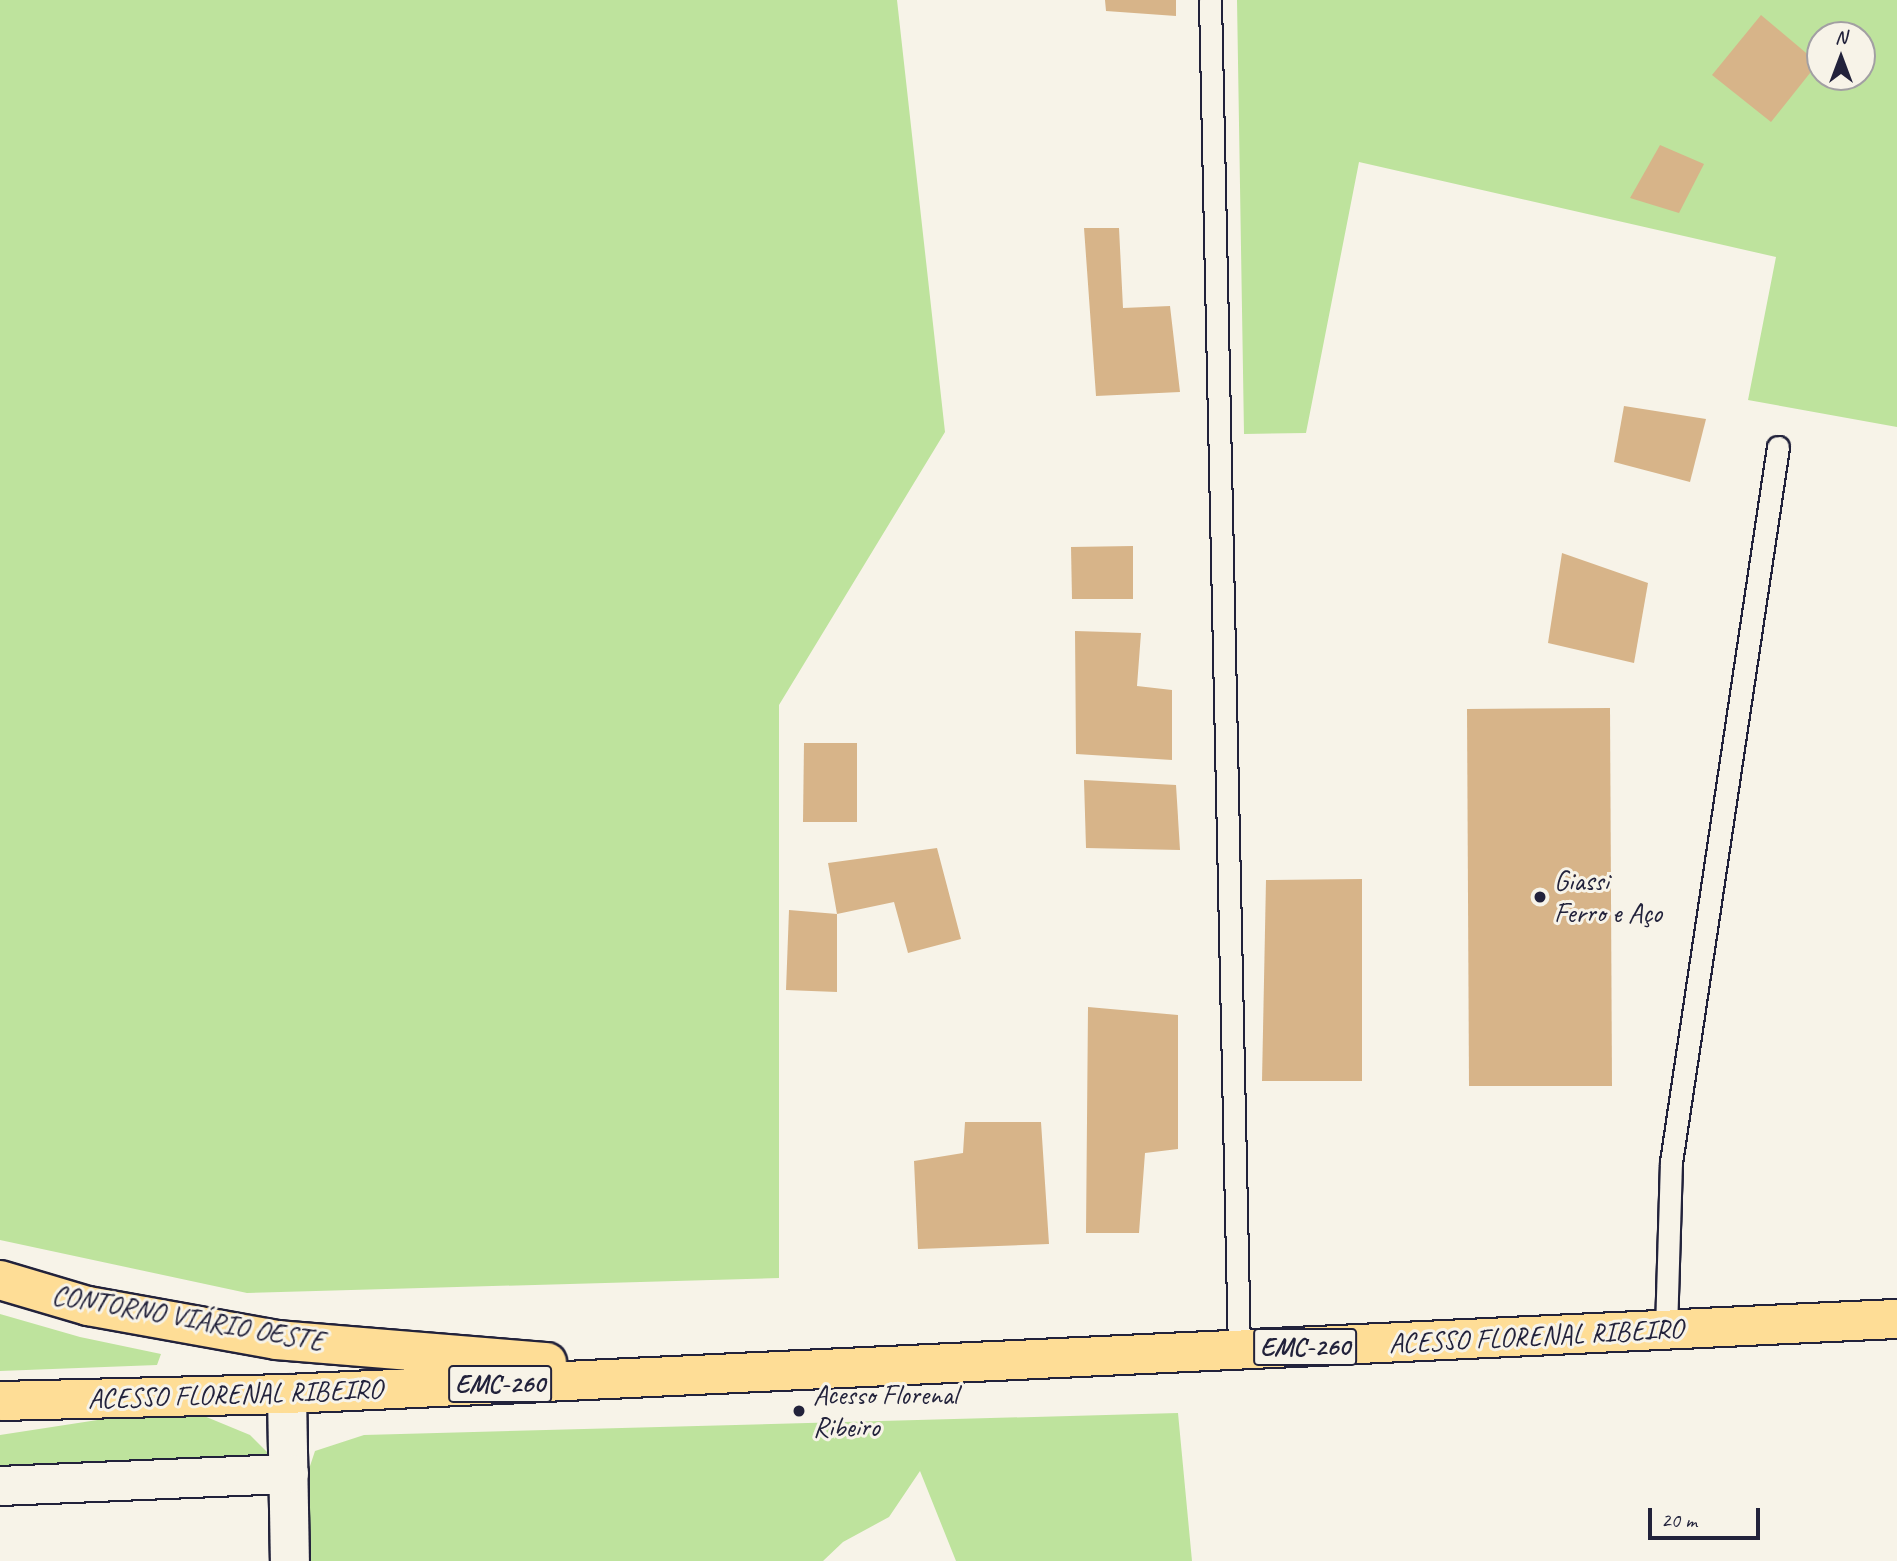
<!DOCTYPE html>
<html>
<head>
<meta charset="utf-8">
<style>
  body { margin:0 }
  #map { position:relative; width:1897px; height:1561px; overflow:hidden; background:#f7f3e8; font-family:Caveat,sans-serif }
  div>[style] { position:absolute }
  [style*='--x'] { left:calc(var(--x)*1px); top:calc(var(--y)*1px); width:calc(var(--w)*1px); rotate:calc(var(--a)*1deg) }
  .green>* { inset:0; background:#bee39d }
  .building>* { inset:0; background:#d7b489 }
  .roads { filter:drop-shadow(2px 0 #22223b) drop-shadow(-2px 0 #22223b) drop-shadow(0 2px #22223b) drop-shadow(0 -2px #22223b) }
  .service>* { height:21px; margin:-10.5px; padding:0 10.5px; transform-origin:10.5px; border-radius:10.5px; background:#f7f3e8 }
  .minor>* { height:38px; margin:-19px; padding:0 19px; transform-origin:19px; border-radius:19px; background:#f7f3e8 }
  .trunk>* { height:38px; margin:-19px; padding:0 19px; transform-origin:19px; border-radius:19px; background:#fedd96 }
  .dots>* { width:19px; height:19px; translate:-50% -50%; box-sizing:border-box; border:4px solid #f7f3e8; border-radius:50% }
  span { translate:-50% -50%; white-space:nowrap; text-align:center; line-height:1.15; -webkit-text-stroke:6px #f7f3e8; paint-order:stroke }
  .shield-label span { padding:2px 5px; background:#f7f3e8; border:2px solid; border-radius:5px; -webkit-text-stroke-width:0 }
  .shield-label { font-size:26px; color:#22223b; font-weight:700 }
  .poi-label { font-size:28px; color:#22223b }
  .left { translate:0 -50%; text-align:left }
  .street-label { font-size:28px; color:#22223b }
  .north { position:absolute; left:1806px; top:21px; width:70px; height:70px; box-sizing:border-box; background:#f7f3e8; border:2px solid #a29fa3; border-radius:50%; rotate:0deg; font-size:19px; font-weight:700; line-height:28px; text-align:center; color:#22223b }
  .north::after { content:''; display:block; margin:auto; width:24px; height:32px; background:#22223b; clip-path:polygon(50% 0,100% 100%,50% 72%,0 100%) }
  .scale { position:absolute; left:1648px; top:1508px; width:112px; height:32px; box-sizing:border-box; border:4px solid #22223b; border-top:0; padding-left:9px; font-size:21px; line-height:24px; white-space:nowrap; color:#22223b; -webkit-text-stroke:5px #f7f3e8; paint-order:stroke }
</style>
</head>
<body>
<div id="map">
  <div class="green">
    <div style="clip-path:polygon(0 0,897px 0,945px 432px,779px 705px,779px 1278px,247px 1293px,0 1240px)"></div>
    <div style="clip-path:polygon(evenodd,1237px 0,1897px 0,1897px 427px,1748px 400px,1776px 257px,1359px 162px,1306px 433px,1244px 434px,1237px 0,1820px 35px,1862px 35px,1862px 77px,1820px 77px,1820px 35px)"></div>
    <div style="clip-path:polygon(0 1314px,80px 1337px,161px 1354px,157px 1365px,0 1371px)"></div>
    <div style="clip-path:polygon(1178px 1413px,1192px 1561px,956px 1561px,920px 1471px,889px 1517px,843px 1542px,823px 1561px,308px 1561px,305px 1481px,315px 1451px,364px 1435px)"></div>
    <div style="clip-path:polygon(204px 1416px,250px 1435px,279px 1464px,0 1476px,0 1435px,117px 1417px)"></div>
  </div>
  <div class="building">
    <div style="clip-path:polygon(1105px 0,1176px 0,1176px 16px,1106px 11px)"></div>
    <div style="clip-path:polygon(1761px 15px,1818px 63px,1771px 122px,1712px 75px)"></div>
    <div style="clip-path:polygon(1660px 145px,1704px 164px,1679px 213px,1630px 198px)"></div>
    <div style="clip-path:polygon(1084px 228px,1119px 228px,1123px 308px,1170px 306px,1180px 392px,1096px 396px)"></div>
    <div style="clip-path:polygon(1624px 406px,1706px 419px,1690px 482px,1614px 462px)"></div>
    <div style="clip-path:polygon(1133px 546px,1133px 599px,1072px 599px,1071px 547px)"></div>
    <div style="clip-path:polygon(1562px 553px,1648px 583px,1634px 663px,1548px 643px)"></div>
    <div style="clip-path:polygon(1075px 631px,1141px 633px,1137px 686px,1172px 690px,1172px 760px,1076px 754px)"></div>
    <div style="clip-path:polygon(1610px 708px,1612px 1086px,1469px 1086px,1467px 709px)"></div>
    <div style="clip-path:polygon(804px 743px,857px 743px,857px 822px,803px 822px)"></div>
    <div style="clip-path:polygon(1084px 780px,1176px 785px,1180px 850px,1086px 848px)"></div>
    <div style="clip-path:polygon(937px 848px,961px 939px,908px 953px,894px 902px,837px 914px,828px 863px)"></div>
    <div style="clip-path:polygon(1362px 879px,1362px 1081px,1262px 1081px,1266px 880px)"></div>
    <div style="clip-path:polygon(789px 910px,837px 914px,837px 992px,786px 990px)"></div>
    <div style="clip-path:polygon(1088px 1007px,1178px 1015px,1178px 1149px,1145px 1153px,1139px 1233px,1086px 1233px)"></div>
    <div style="clip-path:polygon(965px 1122px,1041px 1122px,1049px 1244px,918px 1249px,914px 1161px,963px 1153px)"></div>
  </div>
  <div class="roads">
    <div class="service">
      <div style="--x:1210;--y:0;--w:1350;--a:88.77"></div>
      <div style="--x:1666;--y:1330;--w:168;--a:-88.3"></div>
      <div style="--x:1671;--y:1162;--w:723;--a:-81.49"></div>
    </div>
    <div class="minor">
      <div style="--x:287;--y:1394;--w:167;--a:89"></div>
      <div style="--x:0;--y:1486;--w:289;--a:-2.4"></div>
    </div>
    <div class="trunk">
      <div style="--x:0;--y:1280;--w:92;--a:16.5"></div>
      <div style="--x:88;--y:1306;--w:192;--a:10.2"></div>
      <div style="--x:277;--y:1340;--w:271;--a:4.7"></div>
      <div style="--x:0;--y:1401;--w:287;--a:-1.4"></div>
      <div style="--x:287;--y:1394;--w:1612;--a:-2.67"></div>
    </div>
  </div>
  <div class="dots">
    <div style="left:1540px;top:897px;background:#22223b"></div>
    <div style="left:799px;top:1411px;background:#22223b"></div>
  </div>
  <div class="shield-label">
    <span style="left:1305px;top:1347px">EMC-260</span>
    <span style="left:500px;top:1384px">EMC-260</span>
  </div>
  <div class="poi-label">
    <span class="left" style="left:1554px;top:897px">Giassi<br>Ferro e Aço</span>
    <span class="left" style="left:813px;top:1411px">Acesso Florenal<br>Ribeiro</span>
  </div>
  <div class="street-label">
    <span style="left:188px;top:1318px;rotate:10deg">CONTORNO VIÁRIO OESTE</span>
    <span style="left:1536px;top:1336px;rotate:-3deg">ACESSO FLORENAL RIBEIRO</span>
    <span style="left:235px;top:1394px;rotate:-2deg">ACESSO FLORENAL RIBEIRO</span>
  </div>
  <div class="north">N</div>
  <div class="scale">20 m</div>
</div>
</body>
</html>
